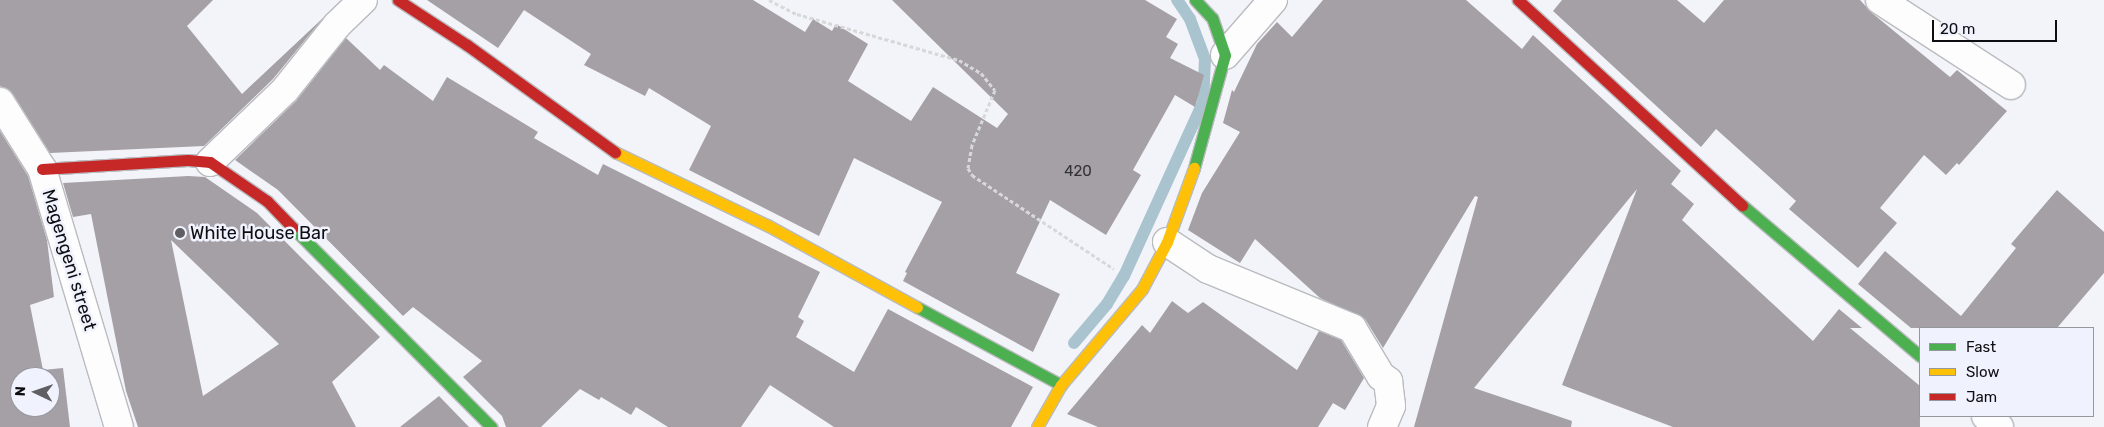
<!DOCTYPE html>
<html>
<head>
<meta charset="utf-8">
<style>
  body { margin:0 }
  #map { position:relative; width:2104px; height:427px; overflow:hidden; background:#f3f4fa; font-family:Rubik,sans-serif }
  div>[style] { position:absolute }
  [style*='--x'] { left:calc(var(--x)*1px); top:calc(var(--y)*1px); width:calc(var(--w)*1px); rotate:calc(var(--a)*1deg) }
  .stream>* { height:12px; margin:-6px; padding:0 6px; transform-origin:6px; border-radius:6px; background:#a9c4cf }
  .building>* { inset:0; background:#a5a0a6 }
  .path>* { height:3px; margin-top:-1.5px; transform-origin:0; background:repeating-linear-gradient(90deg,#d7d8da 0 4px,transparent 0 6.5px) }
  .roads { filter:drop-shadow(1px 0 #babbbf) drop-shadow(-1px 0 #babbbf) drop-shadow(0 1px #babbbf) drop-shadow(0 -1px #babbbf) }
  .street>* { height:28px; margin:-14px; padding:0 14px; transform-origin:14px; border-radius:14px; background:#fdfdfe }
  .fast>* { height:11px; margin:-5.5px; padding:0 5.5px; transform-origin:5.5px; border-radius:5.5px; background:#4caf50 }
  .slow>* { height:11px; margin:-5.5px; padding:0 5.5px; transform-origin:5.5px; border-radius:5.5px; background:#ffc107 }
  .jam>* { height:11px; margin:-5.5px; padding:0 5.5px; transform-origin:5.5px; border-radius:5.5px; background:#c62828 }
  .dots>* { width:14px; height:14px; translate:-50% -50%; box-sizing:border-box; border:2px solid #f0f2fd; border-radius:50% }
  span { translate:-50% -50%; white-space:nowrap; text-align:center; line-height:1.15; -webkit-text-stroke:5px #f0f2fd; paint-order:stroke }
  .number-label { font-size:15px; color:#333236 }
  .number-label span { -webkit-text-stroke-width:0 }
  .poi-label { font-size:18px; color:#0d0e11 }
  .left { translate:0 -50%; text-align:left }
  .street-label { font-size:18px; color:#0d0e11 }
  .legend { position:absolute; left:1919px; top:327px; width:175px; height:90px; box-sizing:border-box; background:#f0f2fd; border:1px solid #95979f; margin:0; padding:6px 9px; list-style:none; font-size:15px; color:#0d0e11 }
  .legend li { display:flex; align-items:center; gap:10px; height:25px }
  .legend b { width:25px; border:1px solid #95979f }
  .north { position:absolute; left:10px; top:367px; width:50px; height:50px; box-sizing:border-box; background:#f0f2fd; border:1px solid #95979f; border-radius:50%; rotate:273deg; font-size:14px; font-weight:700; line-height:20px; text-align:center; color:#0d0e11 }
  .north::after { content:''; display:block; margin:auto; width:18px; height:22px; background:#5e5e63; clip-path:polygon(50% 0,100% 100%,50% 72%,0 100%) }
  .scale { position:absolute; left:1932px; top:20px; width:125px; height:22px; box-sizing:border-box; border:2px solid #0d0e11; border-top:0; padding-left:6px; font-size:15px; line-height:18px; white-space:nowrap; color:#0d0e11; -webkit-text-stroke:4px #f0f2fd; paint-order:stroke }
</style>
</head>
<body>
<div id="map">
  <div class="stream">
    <div style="--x:1074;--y:343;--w:51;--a:-49.8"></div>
    <div style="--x:1107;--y:304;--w:33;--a:-59"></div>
    <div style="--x:1124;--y:276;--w:190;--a:-65.5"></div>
    <div style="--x:1203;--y:103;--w:44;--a:-87.4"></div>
    <div style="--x:1205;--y:59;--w:43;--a:-110.6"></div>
    <div style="--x:1190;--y:19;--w:23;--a:-124"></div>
  </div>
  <div class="building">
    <div style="clip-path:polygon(0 0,213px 0,187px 26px,242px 94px,324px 17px,273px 79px,204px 146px,50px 153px,13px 94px,0 86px)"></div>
    <div style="clip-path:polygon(427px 0,753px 0,805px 32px,813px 19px,832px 31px,836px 24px,868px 44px,848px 81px,911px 121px,933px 87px,997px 128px,1008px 114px,892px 0,1145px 0,1177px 19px,1166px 37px,1178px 44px,1170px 58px,1204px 75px,1195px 107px,1175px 95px,1133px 170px,1141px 175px,1106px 235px,1050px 200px,1016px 273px,1060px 294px,1033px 352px,903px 281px,907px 273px,905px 272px,942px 202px,854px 158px,819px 236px,689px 170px,711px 126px,649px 88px,645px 96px,584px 65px,591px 54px,524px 10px,498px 48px)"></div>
    <div style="clip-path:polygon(1323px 0,1466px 0,1522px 49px,1533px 35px,1681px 171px,1671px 184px,1694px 204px,1682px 220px,1813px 341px,1839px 309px,1862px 328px,1850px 328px,1920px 386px,1920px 427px,1673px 427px,1562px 385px,1637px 189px,1474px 388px,1572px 421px,1571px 427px,1414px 427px,1478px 197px,1475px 196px,1383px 348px,1365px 319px,1320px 298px,1255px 239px,1240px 263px,1188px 230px,1202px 193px,1240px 132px,1223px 123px,1232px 90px,1234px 92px,1257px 44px,1277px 22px,1292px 37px)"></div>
    <div style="clip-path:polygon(1562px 0,1677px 0,1704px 23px,1724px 0,1860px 0,1872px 13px,1950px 77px,1957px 70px,2007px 111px,1959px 165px,1957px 163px,1946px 175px,1924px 155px,1880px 208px,1897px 223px,1858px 268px,1789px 209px,1796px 201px,1716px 129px,1701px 147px,1553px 11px)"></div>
    <div style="clip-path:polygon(346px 38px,380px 70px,384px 65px,433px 101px,447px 77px,538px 132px,534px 138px,598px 175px,603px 164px,820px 272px,798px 317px,804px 321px,796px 337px,854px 372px,888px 309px,1033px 387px,1011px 427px,834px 427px,770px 385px,741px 427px,668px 427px,636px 407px,631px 415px,601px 397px,599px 400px,580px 389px,541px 427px,506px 427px,502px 416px,463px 377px,482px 361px,413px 307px,403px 316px,278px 190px,235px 160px,296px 101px)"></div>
    <div style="clip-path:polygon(evenodd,0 131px,28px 176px,47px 240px,54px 297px,30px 305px,43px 370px,63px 368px,70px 427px,0 427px,0 131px,20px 377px,50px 377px,50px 407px,20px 407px,20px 377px)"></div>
    <div style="clip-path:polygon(evenodd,188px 176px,205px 177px,257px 213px,380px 337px,332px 382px,356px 427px,138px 427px,126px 391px,91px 214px,73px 217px,63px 183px,188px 176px,171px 240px,279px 344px,203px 396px,171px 240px)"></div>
    <div style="clip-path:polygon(2057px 190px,2104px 232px,2104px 273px,2057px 328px,1911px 328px,1858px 284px,1885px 251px,1961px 316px,2016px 248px,2011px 244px)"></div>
    <div style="clip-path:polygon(1172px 301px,1188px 313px,1203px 302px,1297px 370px,1319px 331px,1341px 340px,1364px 378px,1345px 410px,1333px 403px,1318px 427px,1098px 427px,1067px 414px,1142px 325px,1150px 333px)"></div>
    <div style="clip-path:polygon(439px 396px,469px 427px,400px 427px)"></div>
  </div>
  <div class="path">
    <div style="--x:769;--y:0;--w:31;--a:27"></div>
    <div style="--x:797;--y:14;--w:168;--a:15.9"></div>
    <div style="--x:959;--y:60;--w:26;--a:31"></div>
    <div style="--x:981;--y:73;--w:22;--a:51"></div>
    <div style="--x:995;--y:90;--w:60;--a:112.7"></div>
    <div style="--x:972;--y:145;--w:23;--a:100"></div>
    <div style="--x:968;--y:168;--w:8;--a:60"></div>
    <div style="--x:972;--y:175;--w:170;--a:33.5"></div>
  </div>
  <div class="roads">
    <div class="street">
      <div style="--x:1880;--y:0;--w:156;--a:33"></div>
      <div style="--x:1225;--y:55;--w:73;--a:-48.9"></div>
      <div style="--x:0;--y:102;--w:79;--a:57.9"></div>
      <div style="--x:42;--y:169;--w:269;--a:73.4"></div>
      <div style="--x:210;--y:162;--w:104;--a:-43.8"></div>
      <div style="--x:285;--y:90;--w:83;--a:-51.3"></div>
      <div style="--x:337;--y:25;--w:36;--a:-44"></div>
      <div style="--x:1167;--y:242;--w:49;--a:33.4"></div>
      <div style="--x:1208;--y:269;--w:156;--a:22.3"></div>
      <div style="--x:1352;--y:328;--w:56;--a:58.9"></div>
      <div style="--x:1381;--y:376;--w:9;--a:36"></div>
      <div style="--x:1388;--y:381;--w:25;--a:83"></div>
      <div style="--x:1391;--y:406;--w:23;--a:113"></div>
      <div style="--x:1986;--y:416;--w:17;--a:40"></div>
    </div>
    <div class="fast">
      <div style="--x:1194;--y:168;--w:117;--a:-74.7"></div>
      <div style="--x:1225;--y:55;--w:39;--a:-109"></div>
      <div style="--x:1212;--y:18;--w:25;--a:-133"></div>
      <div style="--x:1742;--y:205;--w:233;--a:40.3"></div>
      <div style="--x:293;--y:228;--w:281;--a:45.1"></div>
      <div style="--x:917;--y:307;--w:164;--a:28.4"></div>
    </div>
    <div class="slow">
      <div style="--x:615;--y:152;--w:169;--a:25.7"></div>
      <div style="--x:767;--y:225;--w:171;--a:28.7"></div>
      <div style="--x:1037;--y:427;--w:48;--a:-60.3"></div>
      <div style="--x:1061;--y:385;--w:126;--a:-49.8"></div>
      <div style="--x:1142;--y:289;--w:53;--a:-62"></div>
      <div style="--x:1167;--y:242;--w:79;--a:-70"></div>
    </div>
    <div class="jam">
      <div style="--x:398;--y:0;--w:82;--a:33.1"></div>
      <div style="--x:467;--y:45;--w:183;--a:35.9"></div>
      <div style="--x:1518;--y:0;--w:304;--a:42.5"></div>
      <div style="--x:42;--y:169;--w:146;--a:-3.5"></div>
      <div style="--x:188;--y:160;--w:22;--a:5"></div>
      <div style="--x:210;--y:162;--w:69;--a:34.4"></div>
      <div style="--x:267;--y:201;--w:37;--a:46"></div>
    </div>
  </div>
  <div class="dots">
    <div style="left:180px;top:233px;background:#5e5e63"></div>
  </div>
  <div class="number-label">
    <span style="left:1078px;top:172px">420</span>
  </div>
  <div class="poi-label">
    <span class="left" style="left:190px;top:233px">White House Bar</span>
  </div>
  <div class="street-label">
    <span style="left:69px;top:260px;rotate:73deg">Magengeni street</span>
  </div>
  <ul class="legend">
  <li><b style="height:6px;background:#4caf50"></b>Fast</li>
  <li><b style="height:6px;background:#ffc107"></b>Slow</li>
  <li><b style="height:6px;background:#c62828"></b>Jam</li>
  </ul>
  <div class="north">N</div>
  <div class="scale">20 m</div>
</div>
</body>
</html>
